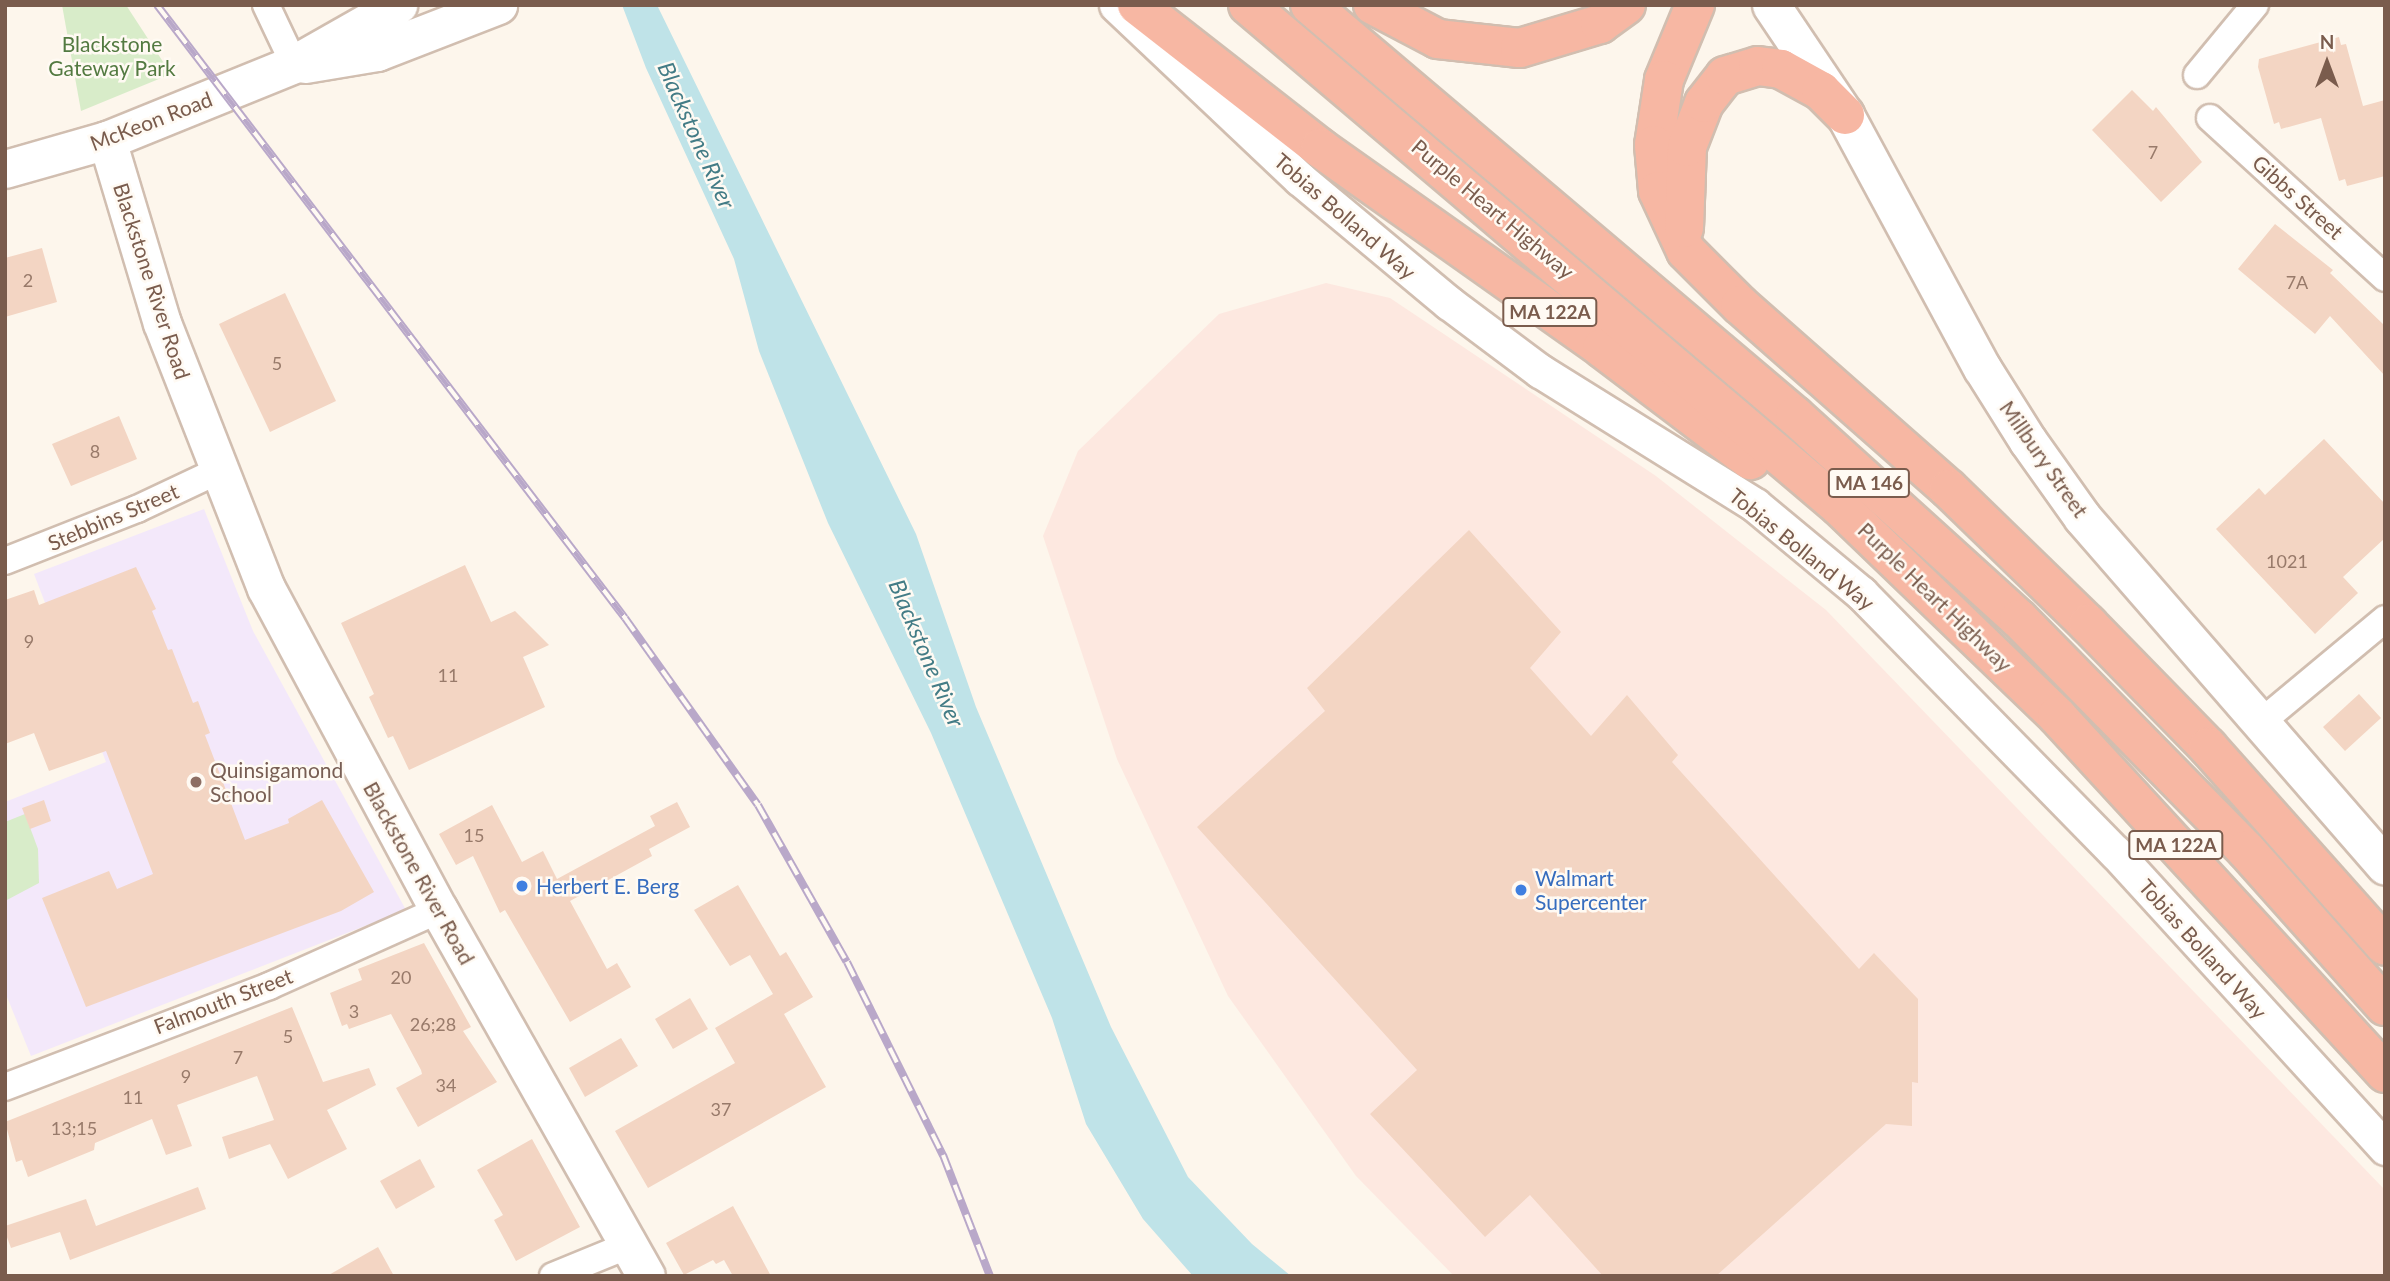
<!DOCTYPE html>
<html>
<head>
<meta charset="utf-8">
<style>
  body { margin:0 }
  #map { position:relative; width:2390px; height:1281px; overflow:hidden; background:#fdf6ec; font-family:Lato,sans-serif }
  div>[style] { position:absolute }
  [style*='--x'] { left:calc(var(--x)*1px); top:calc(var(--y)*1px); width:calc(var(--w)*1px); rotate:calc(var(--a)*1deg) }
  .commercial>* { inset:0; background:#fde8e0 }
  .education>* { inset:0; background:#f3e8fa }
  .green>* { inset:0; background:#d8ecc9 }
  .water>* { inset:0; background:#bfe3e8 }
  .building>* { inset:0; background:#f3d5c3 }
  .roads { filter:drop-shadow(2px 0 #d1beb0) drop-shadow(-2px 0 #d1beb0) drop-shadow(0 2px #d1beb0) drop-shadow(0 -2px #d1beb0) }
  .minor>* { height:26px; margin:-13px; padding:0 13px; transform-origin:13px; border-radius:13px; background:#fff }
  .tertiary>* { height:33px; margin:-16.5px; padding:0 16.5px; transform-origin:16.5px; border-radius:16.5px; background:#fff }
  .secondary>* { height:37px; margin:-18.5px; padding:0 18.5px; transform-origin:18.5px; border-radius:18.5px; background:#fff }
  .motorway>* { height:38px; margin:-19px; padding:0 19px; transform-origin:19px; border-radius:19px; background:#f7b7a3 }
  .rail>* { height:8px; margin-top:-4px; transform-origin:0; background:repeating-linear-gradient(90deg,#fffaf3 0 16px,#b9a8c9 0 32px); box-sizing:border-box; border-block:2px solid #b9a8c9 }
  .dots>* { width:19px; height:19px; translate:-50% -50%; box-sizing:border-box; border:4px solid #fffaf3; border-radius:50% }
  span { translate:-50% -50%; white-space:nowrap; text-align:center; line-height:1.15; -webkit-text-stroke:5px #fffaf3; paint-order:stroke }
  .number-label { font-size:18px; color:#987a6a }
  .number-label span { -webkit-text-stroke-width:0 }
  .shield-label span { padding:2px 5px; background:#fffaf3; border:2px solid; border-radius:5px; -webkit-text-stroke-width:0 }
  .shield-label { font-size:19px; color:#7a5c4d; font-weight:700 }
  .park-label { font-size:21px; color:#537a41 }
  .street-label { font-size:21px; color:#7a5c4d }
  .education-label { font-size:21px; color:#785e54 }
  .left { translate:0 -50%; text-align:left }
  .shop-label { font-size:21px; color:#366cbe }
  .water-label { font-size:23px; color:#437c86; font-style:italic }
  .frame { position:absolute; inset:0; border:7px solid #7a5c4d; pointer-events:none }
  .north { position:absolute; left:2292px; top:28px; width:70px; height:70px; -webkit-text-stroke:5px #fffaf3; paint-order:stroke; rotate:0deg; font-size:19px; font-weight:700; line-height:28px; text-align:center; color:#7a5c4d }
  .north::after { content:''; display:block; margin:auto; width:24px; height:32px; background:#7a5c4d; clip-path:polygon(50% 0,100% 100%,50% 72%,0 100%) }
</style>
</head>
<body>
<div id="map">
  <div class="commercial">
    <div style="clip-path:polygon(1326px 283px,1390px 298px,1656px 476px,1826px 610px,2385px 1190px,2385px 1276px,1454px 1276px,1356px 1176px,1228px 996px,1117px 759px,1043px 536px,1078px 451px,1219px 314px)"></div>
  </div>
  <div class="education">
    <div style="clip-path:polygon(204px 509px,253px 631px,406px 910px,31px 1056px,5px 992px,5px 802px,106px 762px,34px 574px)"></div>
  </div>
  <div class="green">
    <div style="clip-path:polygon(62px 5px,126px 5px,171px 74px,81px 111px)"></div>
    <div style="clip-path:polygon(25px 814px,38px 849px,39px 883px,5px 901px,5px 822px)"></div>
  </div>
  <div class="water">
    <div style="clip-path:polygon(622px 5px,657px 5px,916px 534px,976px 707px,1111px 1027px,1188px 1177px,1252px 1244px,1291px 1276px,1193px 1276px,1143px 1219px,1086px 1124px,1052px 1018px,931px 733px,828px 523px,759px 351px,734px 259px,646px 68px)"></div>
  </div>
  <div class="building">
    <div style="clip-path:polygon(2339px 37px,2341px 45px,2346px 44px,2363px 106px,2385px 100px,2385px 176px,2347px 186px,2345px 179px,2339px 181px,2321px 118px,2281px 129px,2279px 122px,2274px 124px,2258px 67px,2259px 59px)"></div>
    <div style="clip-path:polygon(2132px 90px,2153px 111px,2156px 107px,2202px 162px,2161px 202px,2092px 130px)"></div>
    <div style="clip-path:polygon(2275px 224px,2333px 270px,2330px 273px,2385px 326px,2385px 376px,2330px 316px,2315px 334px,2238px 269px)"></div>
    <div style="clip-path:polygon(42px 248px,57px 302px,5px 317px,5px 258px)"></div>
    <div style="clip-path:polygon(285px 293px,336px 401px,270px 432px,219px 324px)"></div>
    <div style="clip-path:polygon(119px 416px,137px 459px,71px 486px,52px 444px)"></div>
    <div style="clip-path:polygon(2324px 439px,2385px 504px,2385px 538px,2343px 577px,2358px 593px,2315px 634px,2216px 529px,2259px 488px,2265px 495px)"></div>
    <div style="clip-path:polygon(1469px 530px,1561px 632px,1530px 668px,1591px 736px,1627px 695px,1678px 755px,1672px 762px,1859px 969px,1874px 953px,1918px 999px,1918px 1083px,1912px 1082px,1912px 1126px,1886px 1124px,1716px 1276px,1603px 1276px,1530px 1195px,1485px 1237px,1370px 1114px,1417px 1070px,1197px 827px,1325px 711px,1307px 688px)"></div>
    <div style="clip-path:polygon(465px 565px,491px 622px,515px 611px,549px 645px,523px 657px,545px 707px,409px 770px,393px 736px,388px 738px,369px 697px,374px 694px,341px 623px)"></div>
    <div style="clip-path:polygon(136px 567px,156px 609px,152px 611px,168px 650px,172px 649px,193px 703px,198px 701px,210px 733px,205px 735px,245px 840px,289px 823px,288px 819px,322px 800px,374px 892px,341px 911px,86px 1007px,42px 898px,109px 871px,117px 889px,153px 874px,106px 751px,49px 771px,34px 733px,5px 744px,5px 600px,34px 590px,39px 605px)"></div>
    <div style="clip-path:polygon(2359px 694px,2381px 718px,2345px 751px,2323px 727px)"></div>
    <div style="clip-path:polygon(44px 800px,51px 821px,30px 829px,22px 808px)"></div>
    <div style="clip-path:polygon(677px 802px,690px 827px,649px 849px,652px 856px,570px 901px,607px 969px,617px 963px,631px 987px,570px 1022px,505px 910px,500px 913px,473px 856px,456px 865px,439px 834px,492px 805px,522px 862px,543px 851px,557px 879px,655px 826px,650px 816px)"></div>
    <div style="clip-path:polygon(738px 885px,780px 956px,786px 952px,813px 997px,784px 1014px,826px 1087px,648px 1188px,615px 1131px,735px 1063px,715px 1028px,773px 994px,750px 955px,730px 966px,694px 910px)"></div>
    <div style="clip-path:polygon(424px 943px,471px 1027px,463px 1031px,497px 1082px,418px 1127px,396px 1088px,422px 1074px,421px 1070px,391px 1014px,349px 1029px,347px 1024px,342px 1026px,330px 993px,362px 980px,358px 969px)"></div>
    <div style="clip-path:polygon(690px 998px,708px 1029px,673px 1049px,655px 1019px)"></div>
    <div style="clip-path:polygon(292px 1007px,323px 1082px,369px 1068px,376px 1085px,327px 1110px,347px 1149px,288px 1179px,270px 1144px,229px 1159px,222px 1137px,274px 1120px,257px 1076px,177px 1105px,192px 1146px,166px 1155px,152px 1119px,95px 1143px,94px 1150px,28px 1177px,22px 1160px,16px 1162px,5px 1122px)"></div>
    <div style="clip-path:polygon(621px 1038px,638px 1066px,585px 1097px,569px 1068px)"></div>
    <div style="clip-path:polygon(532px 1139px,580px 1227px,516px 1261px,494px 1220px,503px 1215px,477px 1170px)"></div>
    <div style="clip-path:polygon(420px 1159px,435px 1187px,396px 1209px,380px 1181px)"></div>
    <div style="clip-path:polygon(198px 1187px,206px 1209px,70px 1260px,60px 1232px,11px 1248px,5px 1232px,5px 1226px,86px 1199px,96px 1226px)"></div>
    <div style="clip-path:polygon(733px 1206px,771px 1276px,733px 1276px,724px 1260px,716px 1264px,713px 1260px,684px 1275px,666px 1243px)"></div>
    <div style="clip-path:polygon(378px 1247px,394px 1276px,327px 1276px)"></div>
  </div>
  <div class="roads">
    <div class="minor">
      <div style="--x:266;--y:5;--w:65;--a:64.6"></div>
      <div style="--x:2197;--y:75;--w:91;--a:-50.4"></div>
      <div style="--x:2210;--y:118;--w:237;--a:42.4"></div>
      <div style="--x:5;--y:561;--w:142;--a:-21.5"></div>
      <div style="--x:137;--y:509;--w:92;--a:-25.2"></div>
      <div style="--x:2259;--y:724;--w:164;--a:-39.8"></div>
      <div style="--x:5;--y:1087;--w:283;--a:-20.9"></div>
      <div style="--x:269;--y:986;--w:186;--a:-24.1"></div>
      <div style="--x:553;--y:1276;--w:82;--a:-22.2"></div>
    </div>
    <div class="tertiary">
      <div style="--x:1116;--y:5;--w:253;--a:43.4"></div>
      <div style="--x:1300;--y:179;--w:194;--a:39.8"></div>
      <div style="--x:1449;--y:303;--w:114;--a:36.8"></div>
      <div style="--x:1540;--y:371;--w:253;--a:31.9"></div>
      <div style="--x:1755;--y:505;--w:138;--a:39.7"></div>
      <div style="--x:1861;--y:593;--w:363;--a:45.6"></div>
      <div style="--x:2115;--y:852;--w:401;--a:47.6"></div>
    </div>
    <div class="secondary">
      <div style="--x:1771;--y:5;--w:133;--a:56.1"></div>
      <div style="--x:1845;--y:115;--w:288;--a:61.6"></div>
      <div style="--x:1982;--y:368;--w:86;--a:57.8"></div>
      <div style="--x:2028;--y:441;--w:93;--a:54.6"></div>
      <div style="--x:2082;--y:517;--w:462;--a:49"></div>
      <div style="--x:305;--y:64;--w:73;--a:-9.5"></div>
      <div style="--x:377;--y:52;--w:130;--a:-21.2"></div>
      <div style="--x:107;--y:140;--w:191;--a:73.3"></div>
      <div style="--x:162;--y:323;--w:285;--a:68.6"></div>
      <div style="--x:266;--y:588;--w:366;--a:61.8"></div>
      <div style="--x:439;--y:910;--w:420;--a:60.5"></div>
      <div style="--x:5;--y:169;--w:106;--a:-15.9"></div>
      <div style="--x:107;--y:140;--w:202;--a:-22.1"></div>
      <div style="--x:294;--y:64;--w:120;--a:-29.6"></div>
    </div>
    <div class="motorway">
      <div style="--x:1137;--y:5;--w:232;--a:38"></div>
      <div style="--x:1320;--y:148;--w:346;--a:35.3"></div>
      <div style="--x:1602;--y:348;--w:186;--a:37.1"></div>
      <div style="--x:1248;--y:5;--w:775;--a:40.29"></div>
      <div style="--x:1839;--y:506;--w:303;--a:43.9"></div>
      <div style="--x:2057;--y:716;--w:485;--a:47.4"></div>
      <div style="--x:1310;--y:5;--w:636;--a:40.28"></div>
      <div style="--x:1795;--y:416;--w:302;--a:42.2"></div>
      <div style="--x:2019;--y:619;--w:324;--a:45.5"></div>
      <div style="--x:2246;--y:850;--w:209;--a:48.3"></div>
      <div style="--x:1373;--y:5;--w:73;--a:27.6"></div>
      <div style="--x:1438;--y:39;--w:82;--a:6.3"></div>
      <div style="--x:1520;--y:48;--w:84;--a:-16.7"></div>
      <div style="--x:1600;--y:24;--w:32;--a:-36"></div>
      <div style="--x:1695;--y:5;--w:81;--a:112.5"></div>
      <div style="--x:1664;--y:80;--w:66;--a:98.7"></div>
      <div style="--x:1654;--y:145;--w:46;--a:85"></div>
      <div style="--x:1658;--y:191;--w:66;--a:65"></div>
      <div style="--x:1686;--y:251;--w:76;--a:45"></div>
      <div style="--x:1740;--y:305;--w:278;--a:41.4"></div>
      <div style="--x:1949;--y:489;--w:194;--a:44.2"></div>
      <div style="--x:2088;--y:624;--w:172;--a:45.7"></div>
      <div style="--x:2208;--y:747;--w:266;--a:48.3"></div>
      <div style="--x:1684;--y:228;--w:81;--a:-87.9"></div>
      <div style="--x:1687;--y:147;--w:47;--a:-68.9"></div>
      <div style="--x:1704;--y:103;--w:34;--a:-52"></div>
      <div style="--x:1725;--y:76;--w:34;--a:-17"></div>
      <div style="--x:1758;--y:66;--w:23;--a:7"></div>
      <div style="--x:1781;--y:69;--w:46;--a:28.8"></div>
      <div style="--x:1821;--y:91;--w:34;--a:45"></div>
    </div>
  </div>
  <div class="rail">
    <div style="--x:157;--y:5;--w:771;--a:52.64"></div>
    <div style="--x:625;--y:618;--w:229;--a:54.6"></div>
    <div style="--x:758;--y:805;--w:180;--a:60.5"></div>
    <div style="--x:847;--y:962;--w:216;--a:63.6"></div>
    <div style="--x:943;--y:1155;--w:130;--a:68.8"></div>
  </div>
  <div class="dots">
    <div style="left:196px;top:782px;background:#8d6e63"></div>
    <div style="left:522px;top:886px;background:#3f7fe0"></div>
    <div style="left:1521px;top:890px;background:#3f7fe0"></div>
  </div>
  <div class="number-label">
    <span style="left:2153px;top:152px">7</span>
    <span style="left:28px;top:280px">2</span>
    <span style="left:2297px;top:282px">7A</span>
    <span style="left:277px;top:363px">5</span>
    <span style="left:95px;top:451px">8</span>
    <span style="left:2287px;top:561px">1021</span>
    <span style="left:29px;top:641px">9</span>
    <span style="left:448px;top:675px">11</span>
    <span style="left:474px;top:835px">15</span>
    <span style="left:401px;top:977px">20</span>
    <span style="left:354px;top:1011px">3</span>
    <span style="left:433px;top:1024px">26;28</span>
    <span style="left:288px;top:1036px">5</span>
    <span style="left:238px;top:1057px">7</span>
    <span style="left:186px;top:1076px">9</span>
    <span style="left:446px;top:1085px">34</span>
    <span style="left:133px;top:1097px">11</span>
    <span style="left:721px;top:1109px">37</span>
    <span style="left:74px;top:1128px">13;15</span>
  </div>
  <div class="shield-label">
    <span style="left:1550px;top:312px">MA 122A</span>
    <span style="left:1869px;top:483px">MA 146</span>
    <span style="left:2176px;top:845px">MA 122A</span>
  </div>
  <div class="park-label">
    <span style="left:112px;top:56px">Blackstone<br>Gateway Park</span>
  </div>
  <div class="street-label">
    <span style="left:151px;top:121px;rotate:-21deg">McKeon Road</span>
    <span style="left:2298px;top:197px;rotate:42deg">Gibbs Street</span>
    <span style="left:1493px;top:209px;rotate:40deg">Purple Heart Highway</span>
    <span style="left:1345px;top:216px;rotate:41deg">Tobias Bolland Way</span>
    <span style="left:152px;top:281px;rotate:72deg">Blackstone River Road</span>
    <span style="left:2044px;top:459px;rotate:55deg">Millbury Street</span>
    <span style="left:113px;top:517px;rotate:-23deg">Stebbins Street</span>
    <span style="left:1802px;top:549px;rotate:39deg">Tobias Bolland Way</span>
    <span style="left:1935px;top:597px;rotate:44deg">Purple Heart Highway</span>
    <span style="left:419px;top:873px;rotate:61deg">Blackstone River Road</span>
    <span style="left:2203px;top:949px;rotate:48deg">Tobias Bolland Way</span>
    <span style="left:223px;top:1001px;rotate:-21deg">Falmouth Street</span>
  </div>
  <div class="education-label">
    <span class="left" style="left:210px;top:782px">Quinsigamond<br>School</span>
  </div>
  <div class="shop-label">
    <span class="left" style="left:1535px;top:890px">Walmart<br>Supercenter</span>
    <span class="left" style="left:536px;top:886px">Herbert E. Berg</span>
  </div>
  <div class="water-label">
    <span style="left:697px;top:135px;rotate:66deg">Blackstone River</span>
    <span style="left:927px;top:653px;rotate:67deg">Blackstone River</span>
  </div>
  <div class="frame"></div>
  <div class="north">N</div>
</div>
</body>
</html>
